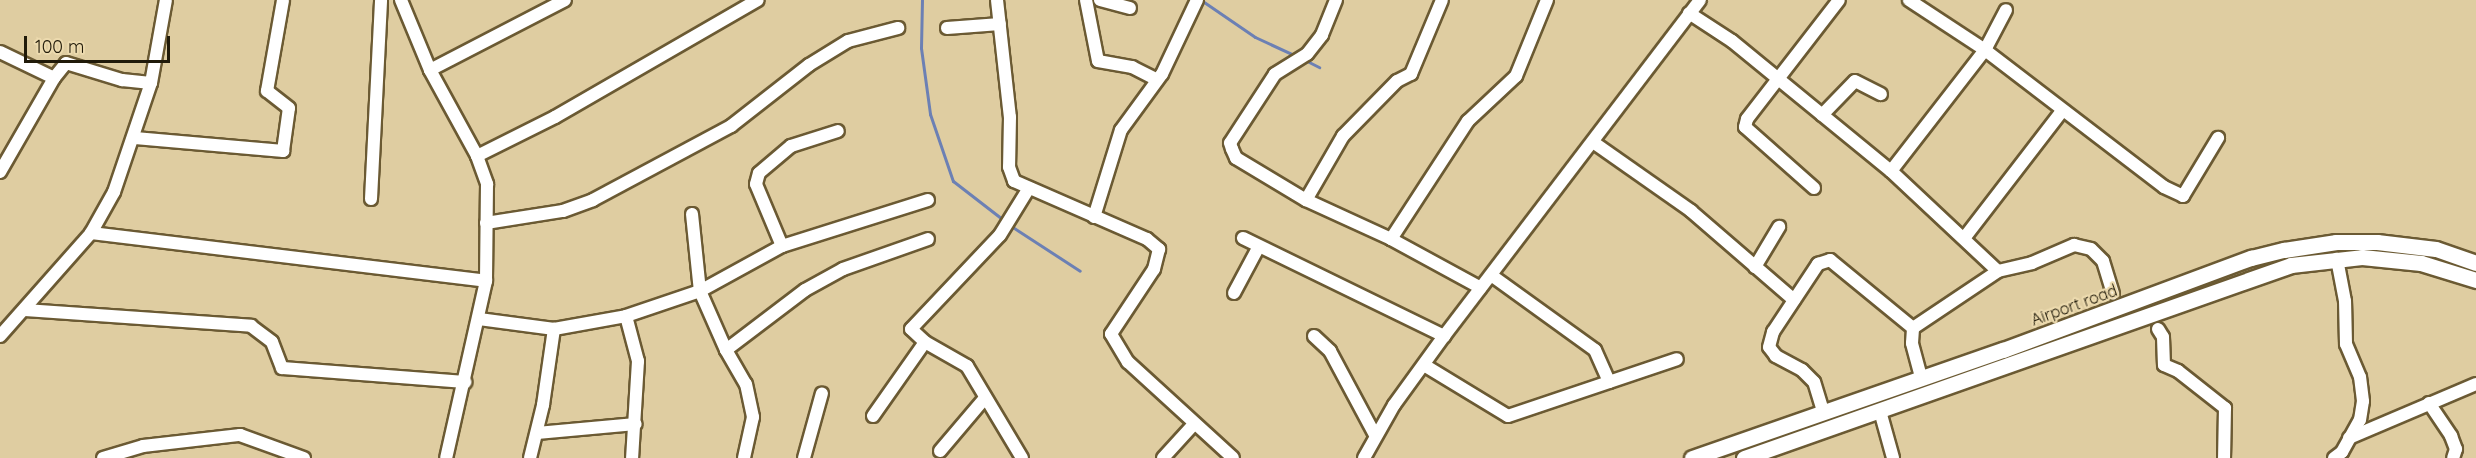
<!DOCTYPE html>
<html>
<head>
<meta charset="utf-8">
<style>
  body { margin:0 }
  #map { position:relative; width:2476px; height:458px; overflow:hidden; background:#dfcda1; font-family:Quicksand,sans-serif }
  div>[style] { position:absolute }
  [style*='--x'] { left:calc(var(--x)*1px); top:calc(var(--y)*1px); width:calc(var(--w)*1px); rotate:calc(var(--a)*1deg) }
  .stream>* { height:3px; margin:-1.5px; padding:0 1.5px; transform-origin:1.5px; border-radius:1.5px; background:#6c80b4 }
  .roads { filter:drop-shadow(2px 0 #6b5a33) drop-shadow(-2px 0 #6b5a33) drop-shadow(0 2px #6b5a33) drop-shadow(0 -2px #6b5a33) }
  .minor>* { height:12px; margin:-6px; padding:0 6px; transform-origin:6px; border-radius:6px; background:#fff }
  .major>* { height:15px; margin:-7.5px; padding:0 7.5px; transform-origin:7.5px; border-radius:7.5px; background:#fff }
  span { translate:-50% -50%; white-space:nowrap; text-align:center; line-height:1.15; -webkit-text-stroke:4.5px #ecdaae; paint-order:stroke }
  .street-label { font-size:16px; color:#201a09 }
  .scale { position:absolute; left:24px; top:36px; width:146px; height:27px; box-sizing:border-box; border:3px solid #201a09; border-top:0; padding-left:8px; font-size:18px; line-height:21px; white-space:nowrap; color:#201a09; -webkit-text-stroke:4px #ecdaae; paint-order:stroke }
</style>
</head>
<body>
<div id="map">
  <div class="stream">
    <div style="--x:922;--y:0;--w:48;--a:91.2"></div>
    <div style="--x:921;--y:48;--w:67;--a:82.2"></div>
    <div style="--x:930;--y:114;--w:71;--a:71.1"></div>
    <div style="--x:953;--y:181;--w:67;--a:37.7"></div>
    <div style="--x:1201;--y:0;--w:65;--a:34.4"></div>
    <div style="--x:1255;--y:37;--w:45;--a:24.9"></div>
    <div style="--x:1305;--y:60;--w:16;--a:27"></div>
    <div style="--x:1011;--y:226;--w:82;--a:33.1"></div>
  </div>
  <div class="roads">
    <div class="minor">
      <div style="--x:401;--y:0;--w:76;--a:67.5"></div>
      <div style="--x:430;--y:70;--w:98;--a:61.3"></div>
      <div style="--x:477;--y:156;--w:30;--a:70"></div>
      <div style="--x:487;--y:184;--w:97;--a:90.6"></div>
      <div style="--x:486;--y:281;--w:181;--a:102.7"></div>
      <div style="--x:997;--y:0;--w:118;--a:83.7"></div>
      <div style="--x:1010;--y:117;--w:50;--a:91.1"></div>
      <div style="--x:1009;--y:167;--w:15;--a:70"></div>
      <div style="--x:1014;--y:181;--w:145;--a:23.6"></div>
      <div style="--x:1147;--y:239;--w:16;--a:40"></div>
      <div style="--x:1159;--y:249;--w:21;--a:104"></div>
      <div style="--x:1154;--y:269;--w:78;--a:123.5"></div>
      <div style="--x:1111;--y:334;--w:33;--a:59"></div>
      <div style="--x:1128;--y:362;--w:142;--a:42.4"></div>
      <div style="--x:1086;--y:0;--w:62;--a:78.9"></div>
      <div style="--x:1098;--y:61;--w:35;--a:10"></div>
      <div style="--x:1132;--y:67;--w:28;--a:27"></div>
      <div style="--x:1100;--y:0;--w:31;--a:15"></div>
      <div style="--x:1336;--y:0;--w:38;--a:112"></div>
      <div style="--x:1322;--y:35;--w:24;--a:128"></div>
      <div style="--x:1307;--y:54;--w:38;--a:148"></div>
      <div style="--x:1275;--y:74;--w:82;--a:123.1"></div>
      <div style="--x:1230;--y:143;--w:6;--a:72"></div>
      <div style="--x:1232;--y:149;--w:10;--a:66"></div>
      <div style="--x:1236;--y:158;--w:82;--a:31"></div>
      <div style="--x:1306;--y:200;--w:94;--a:24.6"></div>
      <div style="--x:1391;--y:239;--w:102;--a:28.6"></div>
      <div style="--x:1909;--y:0;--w:91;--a:33.3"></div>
      <div style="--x:1985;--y:50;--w:225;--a:37.4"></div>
      <div style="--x:2164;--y:187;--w:21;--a:25"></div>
      <div style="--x:2183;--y:196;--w:68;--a:-58.9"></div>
      <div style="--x:1689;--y:13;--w:51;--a:33.1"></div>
      <div style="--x:1732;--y:41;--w:205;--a:39.3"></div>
      <div style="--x:1891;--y:171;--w:146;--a:43.1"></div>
      <div style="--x:947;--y:28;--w:53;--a:-4.3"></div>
      <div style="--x:0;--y:52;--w:60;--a:25.7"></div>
      <div style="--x:54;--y:78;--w:19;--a:-51"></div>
      <div style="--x:66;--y:63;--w:59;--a:16.9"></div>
      <div style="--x:122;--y:80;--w:29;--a:6"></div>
      <div style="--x:430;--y:70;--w:152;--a:-27.4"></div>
      <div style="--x:1822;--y:115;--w:47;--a:-45.9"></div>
      <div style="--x:1855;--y:81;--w:29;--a:27"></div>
      <div style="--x:135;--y:138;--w:149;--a:5"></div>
      <div style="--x:283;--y:151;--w:43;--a:-82.1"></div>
      <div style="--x:289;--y:108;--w:28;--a:-142"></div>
      <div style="--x:267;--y:91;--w:92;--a:-80"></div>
      <div style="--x:1593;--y:142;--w:120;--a:35.1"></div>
      <div style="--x:1691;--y:211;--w:136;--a:40.8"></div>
      <div style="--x:477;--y:156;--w:87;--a:-26.6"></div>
      <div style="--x:555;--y:117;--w:234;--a:-30"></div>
      <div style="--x:1891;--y:171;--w:153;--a:-52.2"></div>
      <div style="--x:1985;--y:50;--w:45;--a:-62.3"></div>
      <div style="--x:0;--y:172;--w:108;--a:-60.1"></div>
      <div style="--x:1814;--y:188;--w:92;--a:-138.5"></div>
      <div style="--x:1745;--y:127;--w:8;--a:-76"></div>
      <div style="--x:1747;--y:119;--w:150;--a:-52.3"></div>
      <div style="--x:371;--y:199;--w:199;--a:-87.1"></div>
      <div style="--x:1306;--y:200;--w:74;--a:-60"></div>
      <div style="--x:1343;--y:136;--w:77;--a:-45.5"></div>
      <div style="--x:1397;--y:81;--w:16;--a:-27"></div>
      <div style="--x:1411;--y:74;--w:80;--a:-67.3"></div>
      <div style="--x:692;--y:214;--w:77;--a:84.1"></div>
      <div style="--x:700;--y:291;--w:64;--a:66.2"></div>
      <div style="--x:726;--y:350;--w:39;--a:60"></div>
      <div style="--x:746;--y:384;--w:34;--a:78"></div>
      <div style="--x:753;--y:417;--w:42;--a:102.4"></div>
      <div style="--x:1094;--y:217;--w:91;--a:-72.8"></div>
      <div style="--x:1121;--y:130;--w:69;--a:-53.8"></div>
      <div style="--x:1162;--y:74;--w:82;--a:-64.7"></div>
      <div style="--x:486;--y:223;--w:78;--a:-8.9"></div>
      <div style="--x:563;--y:211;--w:32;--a:-20"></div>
      <div style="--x:593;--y:200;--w:157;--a:-28.2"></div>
      <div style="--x:731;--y:126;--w:99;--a:-38"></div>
      <div style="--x:809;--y:65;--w:46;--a:-31.6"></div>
      <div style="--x:848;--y:41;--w:52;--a:-14.6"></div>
      <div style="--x:91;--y:233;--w:398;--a:6.9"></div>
      <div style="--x:1965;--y:237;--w:159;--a:-52.4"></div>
      <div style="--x:1243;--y:238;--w:224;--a:26"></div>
      <div style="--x:1391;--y:239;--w:141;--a:-56.9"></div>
      <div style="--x:1468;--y:121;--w:66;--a:-43.2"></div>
      <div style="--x:1516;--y:76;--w:82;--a:-67.8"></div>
      <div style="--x:782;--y:246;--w:67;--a:-112.8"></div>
      <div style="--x:756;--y:184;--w:11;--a:-75"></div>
      <div style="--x:759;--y:173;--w:42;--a:-40.2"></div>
      <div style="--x:791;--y:146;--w:49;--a:-17.7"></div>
      <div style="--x:1755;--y:267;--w:47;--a:-59"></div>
      <div style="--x:1491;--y:275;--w:128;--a:35.8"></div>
      <div style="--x:1595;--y:350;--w:35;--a:66"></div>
      <div style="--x:1234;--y:293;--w:51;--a:-61.9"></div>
      <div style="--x:25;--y:310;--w:227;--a:4"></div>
      <div style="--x:251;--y:326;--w:26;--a:37"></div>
      <div style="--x:272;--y:342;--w:28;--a:69"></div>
      <div style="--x:282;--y:368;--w:184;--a:4.4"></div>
      <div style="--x:626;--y:316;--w:47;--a:75.1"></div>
      <div style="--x:638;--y:361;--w:97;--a:93.5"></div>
      <div style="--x:479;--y:319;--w:76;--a:7.6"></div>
      <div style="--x:554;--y:329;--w:73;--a:-10.2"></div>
      <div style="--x:626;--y:316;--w:78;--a:-18.7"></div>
      <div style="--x:700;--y:291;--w:94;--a:-28.8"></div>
      <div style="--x:782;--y:246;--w:153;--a:-17.5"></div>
      <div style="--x:2158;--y:329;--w:9;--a:58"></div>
      <div style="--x:2163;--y:337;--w:28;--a:88"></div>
      <div style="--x:2164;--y:365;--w:15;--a:23"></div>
      <div style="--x:2178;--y:371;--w:60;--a:38.2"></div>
      <div style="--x:2225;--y:408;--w:50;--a:91.1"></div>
      <div style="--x:0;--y:336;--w:137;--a:-48.5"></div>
      <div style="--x:91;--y:233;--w:47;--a:-60.7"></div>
      <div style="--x:114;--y:192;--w:115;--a:-71.3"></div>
      <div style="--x:151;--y:83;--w:84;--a:-79.8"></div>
      <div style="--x:1314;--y:336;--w:22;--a:43"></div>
      <div style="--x:1330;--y:351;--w:95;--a:61.8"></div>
      <div style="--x:726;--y:350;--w:99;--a:-37.2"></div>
      <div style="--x:805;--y:290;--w:43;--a:-28.9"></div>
      <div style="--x:843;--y:269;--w:90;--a:-19.4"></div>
      <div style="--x:1424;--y:365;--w:98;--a:31.3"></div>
      <div style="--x:1508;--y:416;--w:178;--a:-18.6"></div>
      <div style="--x:1921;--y:377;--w:35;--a:-105"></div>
      <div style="--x:1912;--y:343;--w:15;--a:-86"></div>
      <div style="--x:1913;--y:328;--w:102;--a:-33.8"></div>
      <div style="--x:1998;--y:271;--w:35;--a:-13"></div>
      <div style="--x:2032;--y:263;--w:46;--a:-23.2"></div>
      <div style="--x:2074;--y:245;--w:17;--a:13"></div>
      <div style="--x:2091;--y:249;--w:17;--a:45"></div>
      <div style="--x:2103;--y:261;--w:34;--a:73"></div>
      <div style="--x:2429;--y:403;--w:40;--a:56"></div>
      <div style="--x:2451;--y:436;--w:14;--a:69"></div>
      <div style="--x:2456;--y:449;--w:9;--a:108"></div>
      <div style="--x:1823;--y:411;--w:30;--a:-107"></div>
      <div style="--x:1814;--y:382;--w:17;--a:-135"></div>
      <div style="--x:1802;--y:370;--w:30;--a:-152"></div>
      <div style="--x:1776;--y:356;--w:11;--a:-128"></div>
      <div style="--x:1769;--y:347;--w:16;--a:-75"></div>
      <div style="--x:1773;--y:332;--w:82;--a:-56.5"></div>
      <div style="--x:1818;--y:264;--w:13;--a:-18"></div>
      <div style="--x:1830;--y:260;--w:107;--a:39.3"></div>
      <div style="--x:1880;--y:411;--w:49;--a:74.5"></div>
      <div style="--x:873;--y:416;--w:90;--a:-54.9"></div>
      <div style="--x:537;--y:433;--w:99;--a:-5.2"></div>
      <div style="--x:2349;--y:438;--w:138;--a:-23"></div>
      <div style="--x:940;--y:451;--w:70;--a:-49.7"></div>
      <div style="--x:103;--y:458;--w:42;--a:-16.7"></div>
      <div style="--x:143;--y:446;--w:98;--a:-6.5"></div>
      <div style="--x:240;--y:435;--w:68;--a:19.8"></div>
      <div style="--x:530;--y:458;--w:55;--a:-76.2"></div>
      <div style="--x:543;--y:405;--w:77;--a:-81.8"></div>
      <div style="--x:804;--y:458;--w:67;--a:-74.5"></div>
      <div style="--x:1022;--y:458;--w:107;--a:-120.9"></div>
      <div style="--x:967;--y:366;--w:48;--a:-150.3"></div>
      <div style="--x:925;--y:342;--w:19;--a:-137"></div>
      <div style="--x:911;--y:329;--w:129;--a:-46.6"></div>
      <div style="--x:1000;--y:235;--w:55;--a:-58.3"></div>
      <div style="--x:1163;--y:458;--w:46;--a:-47.6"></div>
      <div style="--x:1364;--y:458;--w:61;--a:-60.5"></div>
      <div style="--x:1394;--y:405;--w:85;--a:-54.1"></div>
      <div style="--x:1444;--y:336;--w:422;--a:-52.7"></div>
      <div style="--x:2334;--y:458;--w:10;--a:-37"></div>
      <div style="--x:2342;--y:452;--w:37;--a:-61"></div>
      <div style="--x:2360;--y:420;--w:19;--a:-81"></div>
      <div style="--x:2363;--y:401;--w:24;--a:-97"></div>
      <div style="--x:2360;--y:377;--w:36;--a:-113"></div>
      <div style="--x:2346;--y:344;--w:43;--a:-91.3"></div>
      <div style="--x:2345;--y:301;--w:43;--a:-100.8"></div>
    </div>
    <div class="major">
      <div style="--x:1692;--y:458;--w:329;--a:-19.2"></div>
      <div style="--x:2003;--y:350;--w:265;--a:-20.4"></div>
      <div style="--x:2251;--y:258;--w:34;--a:-14"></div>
      <div style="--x:2284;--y:250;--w:53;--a:-8.7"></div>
      <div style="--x:2336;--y:242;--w:41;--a:0"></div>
      <div style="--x:2377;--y:242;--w:59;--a:6.8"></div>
      <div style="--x:2436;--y:249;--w:42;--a:19.3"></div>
      <div style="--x:1744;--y:458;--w:580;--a:-19.43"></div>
      <div style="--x:2291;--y:265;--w:71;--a:-6.4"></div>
      <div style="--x:2362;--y:257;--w:59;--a:5.8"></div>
      <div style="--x:2421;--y:263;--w:58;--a:17.2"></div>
    </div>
  </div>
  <div class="street-label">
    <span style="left:2074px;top:305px;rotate:-20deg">Airport road</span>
  </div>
  <div class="scale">100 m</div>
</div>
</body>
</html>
